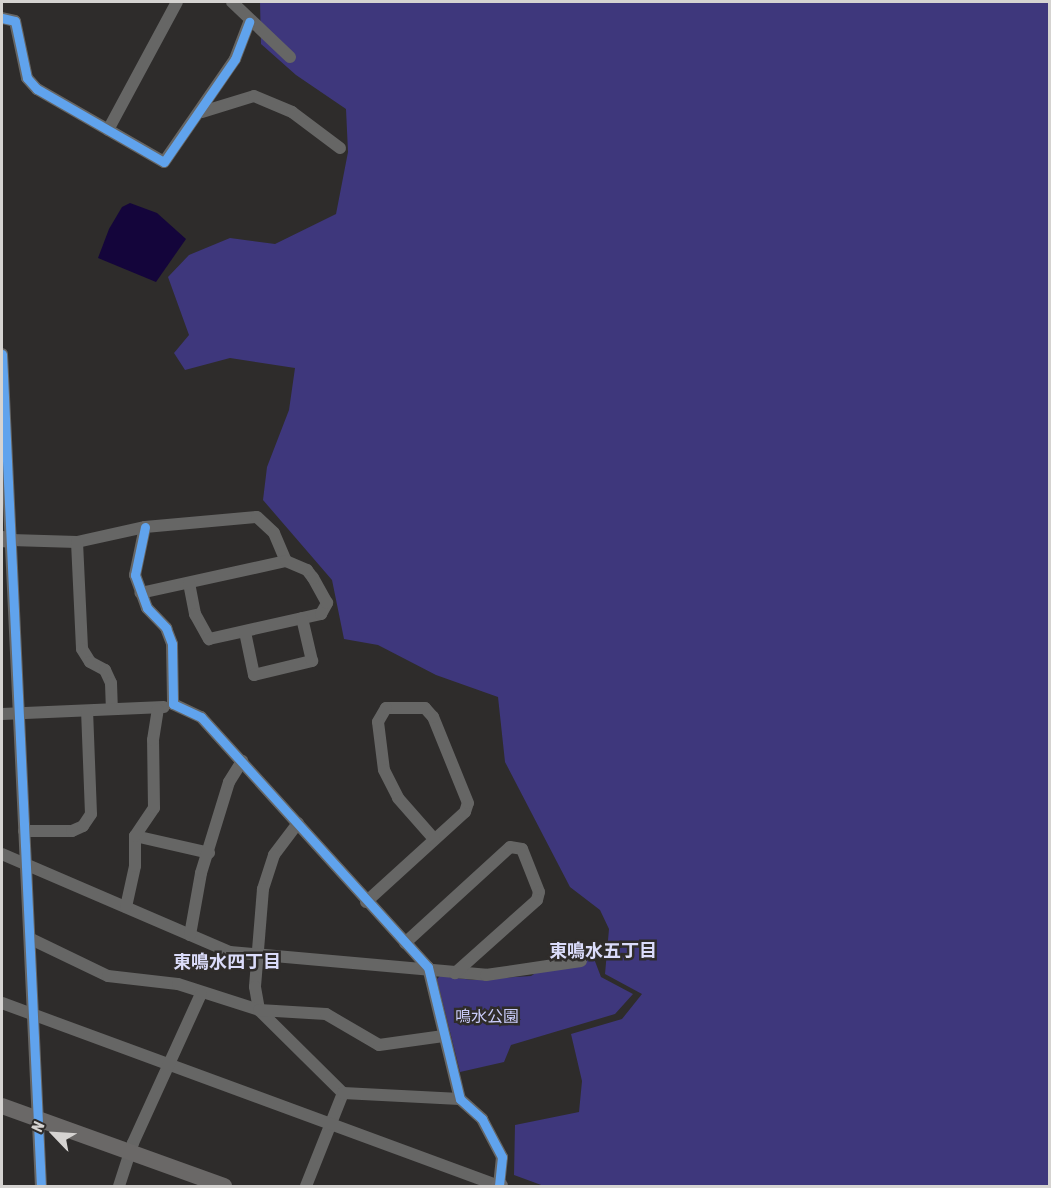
<!DOCTYPE html>
<html>
<head>
<meta charset="utf-8">
<style>
  body { margin:0 }
  #map { position:relative; width:1051px; height:1188px; overflow:hidden; background:#2e2c2b; font-family:"Asap Condensed","Noto Sans JP",sans-serif }
  div>[style] { position:absolute }
  [style*='--x'] { left:calc(var(--x)*1px); top:calc(var(--y)*1px); width:calc(var(--w)*1px); rotate:calc(var(--a)*1deg) }
  .green>* { inset:0; background:#3e377c }
  .water>* { inset:0; background:#14053b }
  .street>* { height:12px; margin:-6px; padding:0 6px; transform-origin:6px; border-radius:6px; background:#666665 }
  .secondary>* { height:16px; margin:-8px; padding:0 8px; transform-origin:8px; border-radius:8px; background:#6a6867 }
  .cycleway>* { height:9px; margin:-4.5px; padding:0 4.5px; transform-origin:4.5px; border-radius:4.5px; background:#60a3ed }
  span { translate:-50% -50%; white-space:nowrap; text-align:center; line-height:1.15; -webkit-text-stroke:5px #2f2c2a; paint-order:stroke }
  .park-label { font-size:16px; color:#caccfa }
  .neighbourhood-label { font-size:18px; color:#dbdcfa; font-weight:700 }
  .frame { position:absolute; inset:0; border:3px solid #d5d3d1; pointer-events:none }
  .north { position:absolute; left:24px; top:1104px; width:60px; height:60px; -webkit-text-stroke:4px #2f2c2a; paint-order:stroke; rotate:295deg; font-size:16px; font-weight:700; line-height:24px; text-align:center; color:#d5d3d1 }
  .north::after { content:''; display:block; margin:auto; width:21px; height:27px; background:#d5d3d1; clip-path:polygon(50% 0,100% 100%,50% 72%,0 100%) }
</style>
</head>
<body>
<div id="map">
  <div class="green">
    <div style="clip-path:polygon(260px 2px,1049px 2px,1049px 1186px,544px 1186px,514px 1175px,515px 1125px,579px 1112px,582px 1081px,571px 1034px,622px 1019px,642px 994px,605px 974px,609px 929px,600px 910px,570px 887px,505px 762px,498px 697px,436px 675px,378px 645px,344px 639px,332px 580px,263px 500px,267px 467px,289px 410px,295px 368px,230px 358px,185px 370px,174px 353px,189px 335px,168px 277px,189px 255px,230px 238px,275px 244px,336px 214px,348px 152px,346px 109px,296px 75px,261px 44px)"></div>
    <div style="clip-path:polygon(593px 956px,601px 977px,633px 994px,615px 1014px,511px 1045px,504px 1062px,460px 1072px,437px 979px,440px 976px,473px 980px,531px 976px,540px 970px,581px 965px)"></div>
  </div>
  <div class="water">
    <div style="clip-path:polygon(130px 203px,157px 213px,186px 239px,156px 282px,98px 258px,109px 229px,122px 207px)"></div>
  </div>
  <div class="street">
    <div style="--x:232;--y:2;--w:80;--a:43.5"></div>
    <div style="--x:2;--y:18;--w:13;--a:13"></div>
    <div style="--x:15;--y:21;--w:58;--a:78.1"></div>
    <div style="--x:27;--y:78;--w:15;--a:48"></div>
    <div style="--x:37;--y:89;--w:146;--a:29.9"></div>
    <div style="--x:164;--y:162;--w:125;--a:-55.4"></div>
    <div style="--x:235;--y:59;--w:40;--a:-69"></div>
    <div style="--x:202;--y:112;--w:54;--a:-17.1"></div>
    <div style="--x:254;--y:96;--w:41;--a:22.8"></div>
    <div style="--x:292;--y:112;--w:60;--a:36.9"></div>
    <div style="--x:108;--y:130;--w:145;--a:-61.7"></div>
    <div style="--x:2;--y:354;--w:833;--a:87.32"></div>
    <div style="--x:145;--y:527;--w:49;--a:101.8"></div>
    <div style="--x:135;--y:575;--w:35;--a:70"></div>
    <div style="--x:147;--y:608;--w:28;--a:46"></div>
    <div style="--x:166;--y:628;--w:17;--a:69"></div>
    <div style="--x:172;--y:644;--w:60;--a:89"></div>
    <div style="--x:173;--y:704;--w:31;--a:25"></div>
    <div style="--x:201;--y:717;--w:338;--a:47.8"></div>
    <div style="--x:428;--y:967;--w:136;--a:76.4"></div>
    <div style="--x:460;--y:1099;--w:30;--a:42"></div>
    <div style="--x:482;--y:1119;--w:43;--a:62.2"></div>
    <div style="--x:502;--y:1157;--w:29;--a:96"></div>
    <div style="--x:11;--y:540;--w:66;--a:1.7"></div>
    <div style="--x:77;--y:542;--w:70;--a:-12.4"></div>
    <div style="--x:145;--y:527;--w:112;--a:-5.1"></div>
    <div style="--x:257;--y:517;--w:23;--a:43"></div>
    <div style="--x:274;--y:533;--w:30;--a:67"></div>
    <div style="--x:286;--y:561;--w:149;--a:167.6"></div>
    <div style="--x:77;--y:542;--w:107;--a:87.3"></div>
    <div style="--x:82;--y:649;--w:15;--a:58"></div>
    <div style="--x:90;--y:662;--w:17;--a:28"></div>
    <div style="--x:105;--y:670;--w:14;--a:65"></div>
    <div style="--x:111;--y:683;--w:25;--a:88"></div>
    <div style="--x:189;--y:583;--w:32;--a:79"></div>
    <div style="--x:195;--y:614;--w:29;--a:61"></div>
    <div style="--x:209;--y:639;--w:115;--a:-12.6"></div>
    <div style="--x:321;--y:614;--w:13;--a:-61"></div>
    <div style="--x:327;--y:603;--w:29;--a:-119"></div>
    <div style="--x:313;--y:578;--w:10;--a:-127"></div>
    <div style="--x:307;--y:570;--w:23;--a:-157"></div>
    <div style="--x:245;--y:632;--w:44;--a:78.2"></div>
    <div style="--x:254;--y:675;--w:60;--a:-13.6"></div>
    <div style="--x:312;--y:661;--w:44;--a:-103.1"></div>
    <div style="--x:2;--y:714;--w:162;--a:-2.5"></div>
    <div style="--x:298;--y:823;--w:40;--a:127"></div>
    <div style="--x:274;--y:855;--w:36;--a:108"></div>
    <div style="--x:263;--y:889;--w:98;--a:94.7"></div>
    <div style="--x:255;--y:987;--w:23;--a:80"></div>
    <div style="--x:259;--y:1010;--w:118;--a:44.7"></div>
    <div style="--x:343;--y:1093;--w:100;--a:111.7"></div>
    <div style="--x:24;--y:831;--w:48;--a:0"></div>
    <div style="--x:72;--y:831;--w:12;--a:-24"></div>
    <div style="--x:83;--y:826;--w:14;--a:-56"></div>
    <div style="--x:91;--y:814;--w:102;--a:-92.2"></div>
    <div style="--x:135;--y:836;--w:76;--a:12.9"></div>
    <div style="--x:2;--y:854;--w:248;--a:23.3"></div>
    <div style="--x:230;--y:952;--w:257;--a:5.1"></div>
    <div style="--x:486;--y:975;--w:96;--a:-8.4"></div>
    <div style="--x:366;--y:902;--w:134;--a:-42.3"></div>
    <div style="--x:465;--y:812;--w:9;--a:-72"></div>
    <div style="--x:468;--y:803;--w:93;--a:-112.1"></div>
    <div style="--x:433;--y:717;--w:12;--a:-132"></div>
    <div style="--x:425;--y:708;--w:39;--a:180"></div>
    <div style="--x:386;--y:708;--w:16;--a:120"></div>
    <div style="--x:378;--y:722;--w:48;--a:82.9"></div>
    <div style="--x:384;--y:770;--w:31;--a:63"></div>
    <div style="--x:398;--y:798;--w:55;--a:48.7"></div>
    <div style="--x:126;--y:907;--w:42;--a:-77.6"></div>
    <div style="--x:135;--y:866;--w:30;--a:-90"></div>
    <div style="--x:135;--y:836;--w:34;--a:-56"></div>
    <div style="--x:154;--y:808;--w:68;--a:-90.8"></div>
    <div style="--x:153;--y:740;--w:31;--a:-81"></div>
    <div style="--x:190;--y:935;--w:63;--a:-79.9"></div>
    <div style="--x:201;--y:873;--w:95;--a:-72.9"></div>
    <div style="--x:229;--y:782;--w:25;--a:-58"></div>
    <div style="--x:31;--y:939;--w:85;--a:25.7"></div>
    <div style="--x:108;--y:976;--w:70;--a:6.5"></div>
    <div style="--x:178;--y:984;--w:85;--a:17.8"></div>
    <div style="--x:259;--y:1010;--w:67;--a:3.4"></div>
    <div style="--x:326;--y:1014;--w:61;--a:30.3"></div>
    <div style="--x:379;--y:1045;--w:65;--a:-8"></div>
    <div style="--x:405;--y:943;--w:142;--a:-42.4"></div>
    <div style="--x:510;--y:847;--w:12;--a:9"></div>
    <div style="--x:522;--y:849;--w:46;--a:68.4"></div>
    <div style="--x:539;--y:892;--w:8;--a:104"></div>
    <div style="--x:537;--y:900;--w:110;--a:138.3"></div>
    <div style="--x:2;--y:1003;--w:530;--a:20.21"></div>
    <div style="--x:343;--y:1093;--w:117;--a:2.9"></div>
    <div style="--x:119;--y:1186;--w:45;--a:-72"></div>
    <div style="--x:133;--y:1143;--w:164;--a:-65.5"></div>
  </div>
  <div class="secondary">
    <div style="--x:2;--y:539;--w:9;--a:6"></div>
    <div style="--x:2;--y:1106;--w:236;--a:19.8"></div>
    <div style="--x:499;--y:1186;--w:1;--a:0"></div>
  </div>
  <div class="cycleway">
    <div style="--x:2;--y:18;--w:13;--a:13"></div>
    <div style="--x:15;--y:21;--w:58;--a:78.1"></div>
    <div style="--x:27;--y:78;--w:15;--a:48"></div>
    <div style="--x:37;--y:89;--w:146;--a:29.9"></div>
    <div style="--x:164;--y:162;--w:125;--a:-55.4"></div>
    <div style="--x:235;--y:59;--w:40;--a:-69"></div>
    <div style="--x:2;--y:354;--w:833;--a:87.32"></div>
    <div style="--x:145;--y:527;--w:49;--a:101.8"></div>
    <div style="--x:135;--y:575;--w:35;--a:70"></div>
    <div style="--x:147;--y:608;--w:28;--a:46"></div>
    <div style="--x:166;--y:628;--w:17;--a:69"></div>
    <div style="--x:172;--y:644;--w:60;--a:89"></div>
    <div style="--x:173;--y:704;--w:31;--a:25"></div>
    <div style="--x:201;--y:717;--w:338;--a:47.8"></div>
    <div style="--x:428;--y:967;--w:136;--a:76.4"></div>
    <div style="--x:460;--y:1099;--w:30;--a:42"></div>
    <div style="--x:482;--y:1119;--w:43;--a:62.2"></div>
    <div style="--x:502;--y:1157;--w:29;--a:96"></div>
  </div>
  <div class="park-label">
    <span style="left:487px;top:1016px">鳴水公園</span>
  </div>
  <div class="neighbourhood-label">
    <span style="left:603px;top:951px">東鳴水五丁目</span>
    <span style="left:227px;top:962px">東鳴水四丁目</span>
  </div>
  <div class="frame"></div>
  <div class="north">N</div>
</div>
</body>
</html>
